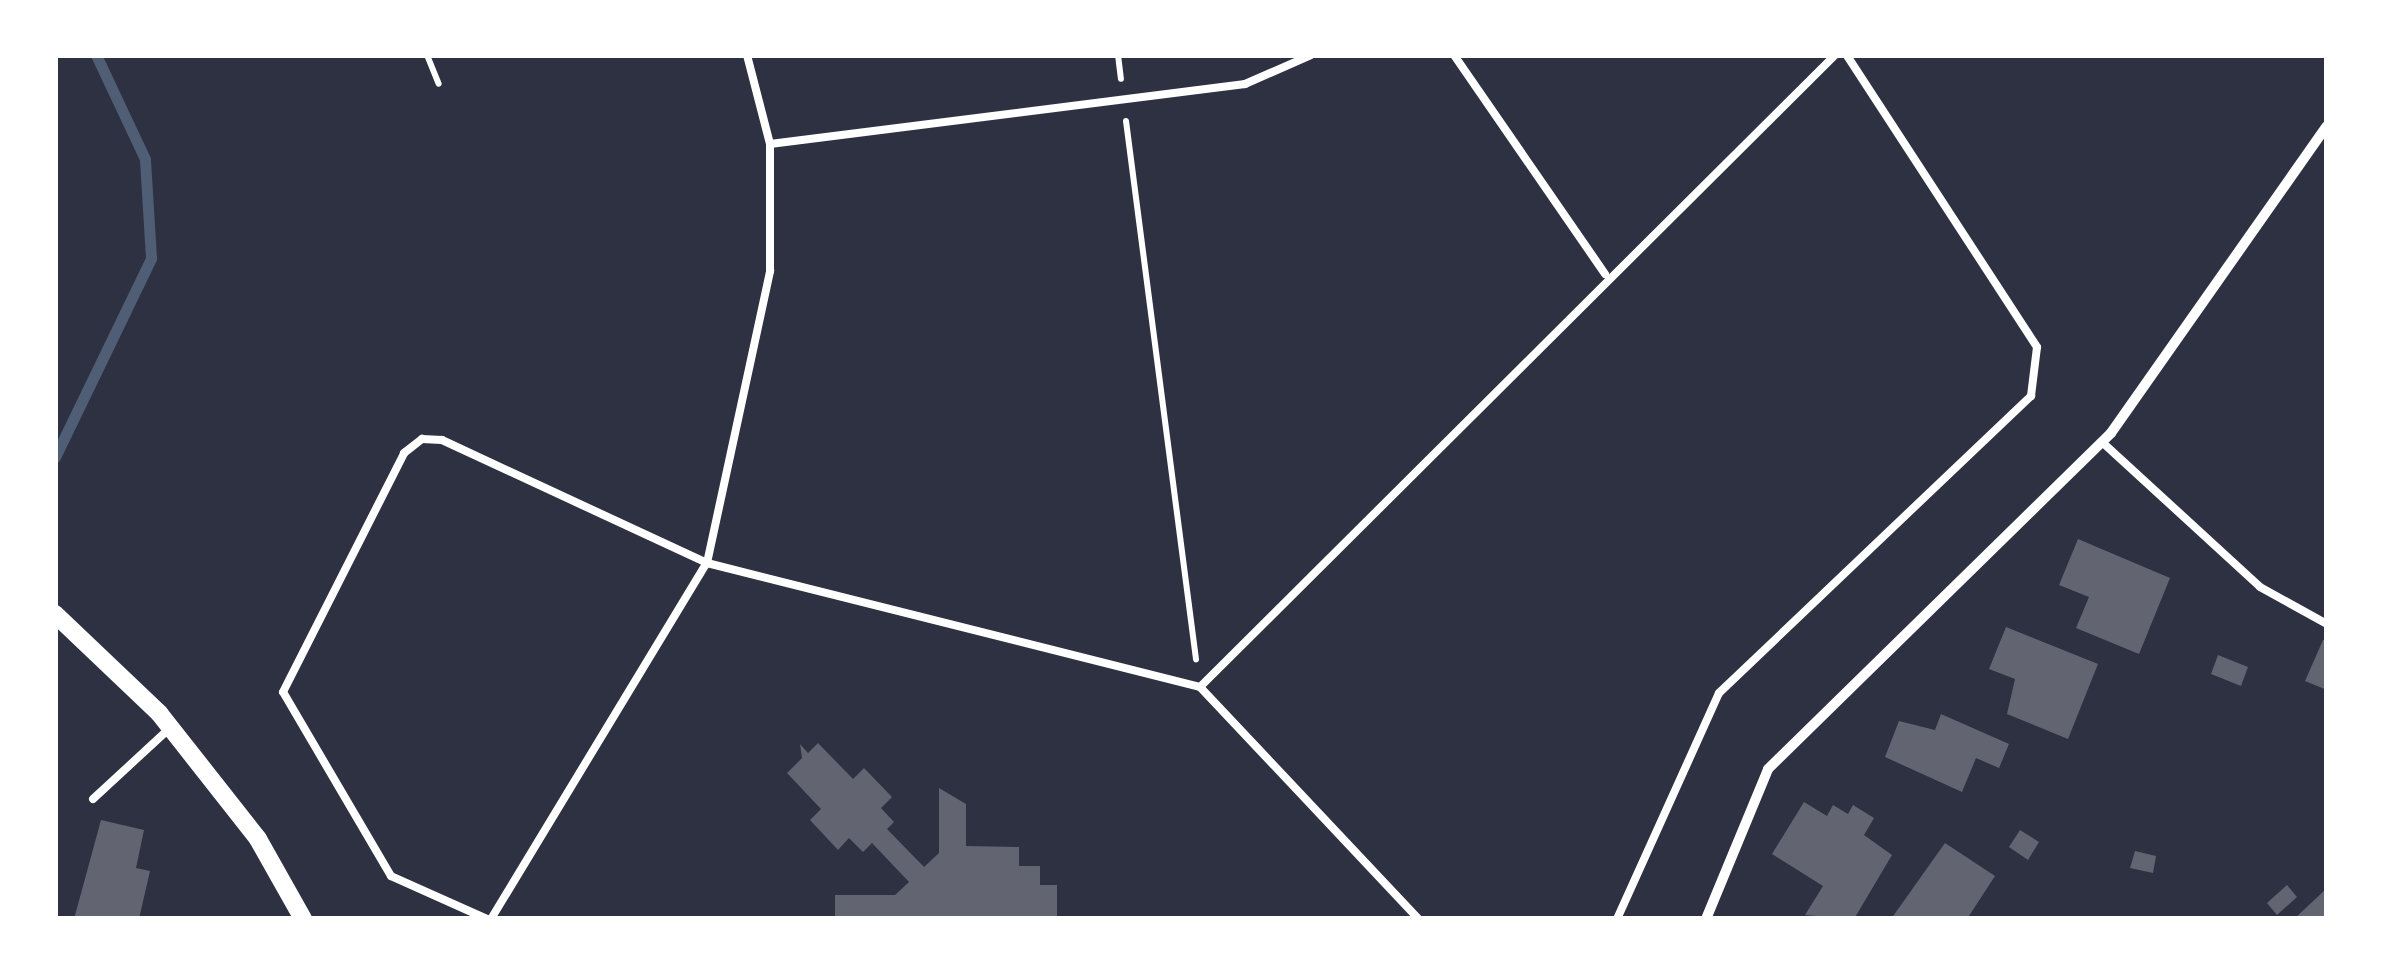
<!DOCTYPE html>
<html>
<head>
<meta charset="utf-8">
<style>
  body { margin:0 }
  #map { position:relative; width:2382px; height:974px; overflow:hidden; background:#2d3142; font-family:"PT Sans Narrow",sans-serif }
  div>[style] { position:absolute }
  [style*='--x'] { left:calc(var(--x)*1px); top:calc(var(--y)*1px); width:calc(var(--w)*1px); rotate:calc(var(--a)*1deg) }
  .stream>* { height:11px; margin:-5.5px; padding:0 5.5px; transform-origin:5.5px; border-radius:5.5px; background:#4f5d75 }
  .building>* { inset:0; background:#626471 }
  .path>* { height:6px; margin:-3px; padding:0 3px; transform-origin:3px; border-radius:3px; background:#fff }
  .service>* { height:8px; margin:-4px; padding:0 4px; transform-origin:4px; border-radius:4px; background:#fff }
  .minor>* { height:10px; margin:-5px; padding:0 5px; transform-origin:5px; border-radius:5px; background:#fff }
  .tertiary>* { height:18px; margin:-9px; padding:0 9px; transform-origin:9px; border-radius:9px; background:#fff }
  span { translate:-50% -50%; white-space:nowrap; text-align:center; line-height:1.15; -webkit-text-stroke:8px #fff; paint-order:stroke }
  .frame { position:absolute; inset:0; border:58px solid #fff; pointer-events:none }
</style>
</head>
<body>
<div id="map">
  <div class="stream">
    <div style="--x:55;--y:457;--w:221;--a:-64.2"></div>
    <div style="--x:151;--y:258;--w:99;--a:-93.5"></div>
    <div style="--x:145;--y:159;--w:115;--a:-115.2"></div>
  </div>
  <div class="building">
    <div style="clip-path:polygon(2078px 539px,2170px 578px,2139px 654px,2076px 628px,2089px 597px,2059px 585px)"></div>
    <div style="clip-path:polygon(2006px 627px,2098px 664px,2068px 739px,2007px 714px,2015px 679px,1989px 669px)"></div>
    <div style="clip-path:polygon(2323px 640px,2327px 641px,2327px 690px,2305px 681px)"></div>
    <div style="clip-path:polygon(2218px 655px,2248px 667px,2241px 686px,2211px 674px)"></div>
    <div style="clip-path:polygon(1941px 714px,2009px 744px,1999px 768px,1976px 758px,1962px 792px,1885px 757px,1899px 721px,1935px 730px)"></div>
    <div style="clip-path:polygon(818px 743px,853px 779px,864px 768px,892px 797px,881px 808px,894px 822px,887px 829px,924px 867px,939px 853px,939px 788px,966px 804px,966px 846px,1019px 847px,1019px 866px,1040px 866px,1040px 885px,1057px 885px,1057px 919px,835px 919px,835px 895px,895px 895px,909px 882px,872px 843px,863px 852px,849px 838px,838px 850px,810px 820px,821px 809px,787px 773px,802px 758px,800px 744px,808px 753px)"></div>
    <div style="clip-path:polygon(1804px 802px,1827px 816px,1833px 805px,1848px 814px,1853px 805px,1874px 818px,1864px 835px,1892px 855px,1854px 919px,1805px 915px,1823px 886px,1772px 854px)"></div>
    <div style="clip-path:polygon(101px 820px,144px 830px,136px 868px,150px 871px,139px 919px,74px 919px)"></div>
    <div style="clip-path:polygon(2020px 830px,2039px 842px,2028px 860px,2009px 847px)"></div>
    <div style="clip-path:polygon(1945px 843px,1995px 876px,1967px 919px,1891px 919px)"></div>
    <div style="clip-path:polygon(2135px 851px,2156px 856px,2153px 873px,2130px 868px)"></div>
    <div style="clip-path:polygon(2287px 885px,2297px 897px,2277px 915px,2267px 903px)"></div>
    <div style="clip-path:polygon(2327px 888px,2327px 919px,2294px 919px)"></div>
  </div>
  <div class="path">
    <div style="--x:427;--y:55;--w:31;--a:68"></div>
    <div style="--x:1118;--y:55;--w:24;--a:83"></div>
    <div style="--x:1126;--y:121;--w:543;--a:82.59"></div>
  </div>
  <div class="service">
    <div style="--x:1454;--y:55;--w:266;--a:55.4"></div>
    <div style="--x:770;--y:144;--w:479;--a:-7.2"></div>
    <div style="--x:1245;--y:84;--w:72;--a:-23.7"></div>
    <div style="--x:2102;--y:442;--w:214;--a:42.5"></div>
    <div style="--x:2260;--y:587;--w:77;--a:28.9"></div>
    <div style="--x:1200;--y:687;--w:896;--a:-44.86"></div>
    <div style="--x:93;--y:799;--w:105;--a:-42.7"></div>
    <div style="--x:487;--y:919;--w:105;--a:-155.9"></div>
    <div style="--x:391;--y:876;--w:213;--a:-120.4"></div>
    <div style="--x:283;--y:692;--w:268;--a:-63.1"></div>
    <div style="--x:404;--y:453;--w:23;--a:-38"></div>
    <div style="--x:422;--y:439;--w:20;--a:3"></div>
    <div style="--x:442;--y:440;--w:292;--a:24.9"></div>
    <div style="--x:707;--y:563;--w:299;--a:-77.8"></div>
    <div style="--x:770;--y:271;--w:127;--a:-90"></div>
    <div style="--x:770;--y:144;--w:92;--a:-104.5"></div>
    <div style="--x:491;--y:919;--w:416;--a:-58.8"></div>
    <div style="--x:707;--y:563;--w:508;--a:14.12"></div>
    <div style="--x:1200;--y:687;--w:319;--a:46.7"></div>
    <div style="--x:1617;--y:919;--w:248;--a:-65.7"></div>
    <div style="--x:1719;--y:693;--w:431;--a:-43.6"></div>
    <div style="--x:2031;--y:396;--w:49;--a:-83"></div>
    <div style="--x:2037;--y:347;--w:348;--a:-123.1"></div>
  </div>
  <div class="minor">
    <div style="--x:1706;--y:919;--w:162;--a:-67.5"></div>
    <div style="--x:1768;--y:769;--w:480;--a:-44.4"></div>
    <div style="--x:2111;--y:433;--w:375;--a:-54.9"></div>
  </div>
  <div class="tertiary">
    <div style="--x:55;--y:614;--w:144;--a:43.6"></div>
    <div style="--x:159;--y:713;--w:160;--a:51.8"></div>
    <div style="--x:258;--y:839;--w:92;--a:60.6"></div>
  </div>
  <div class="frame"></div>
</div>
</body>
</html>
